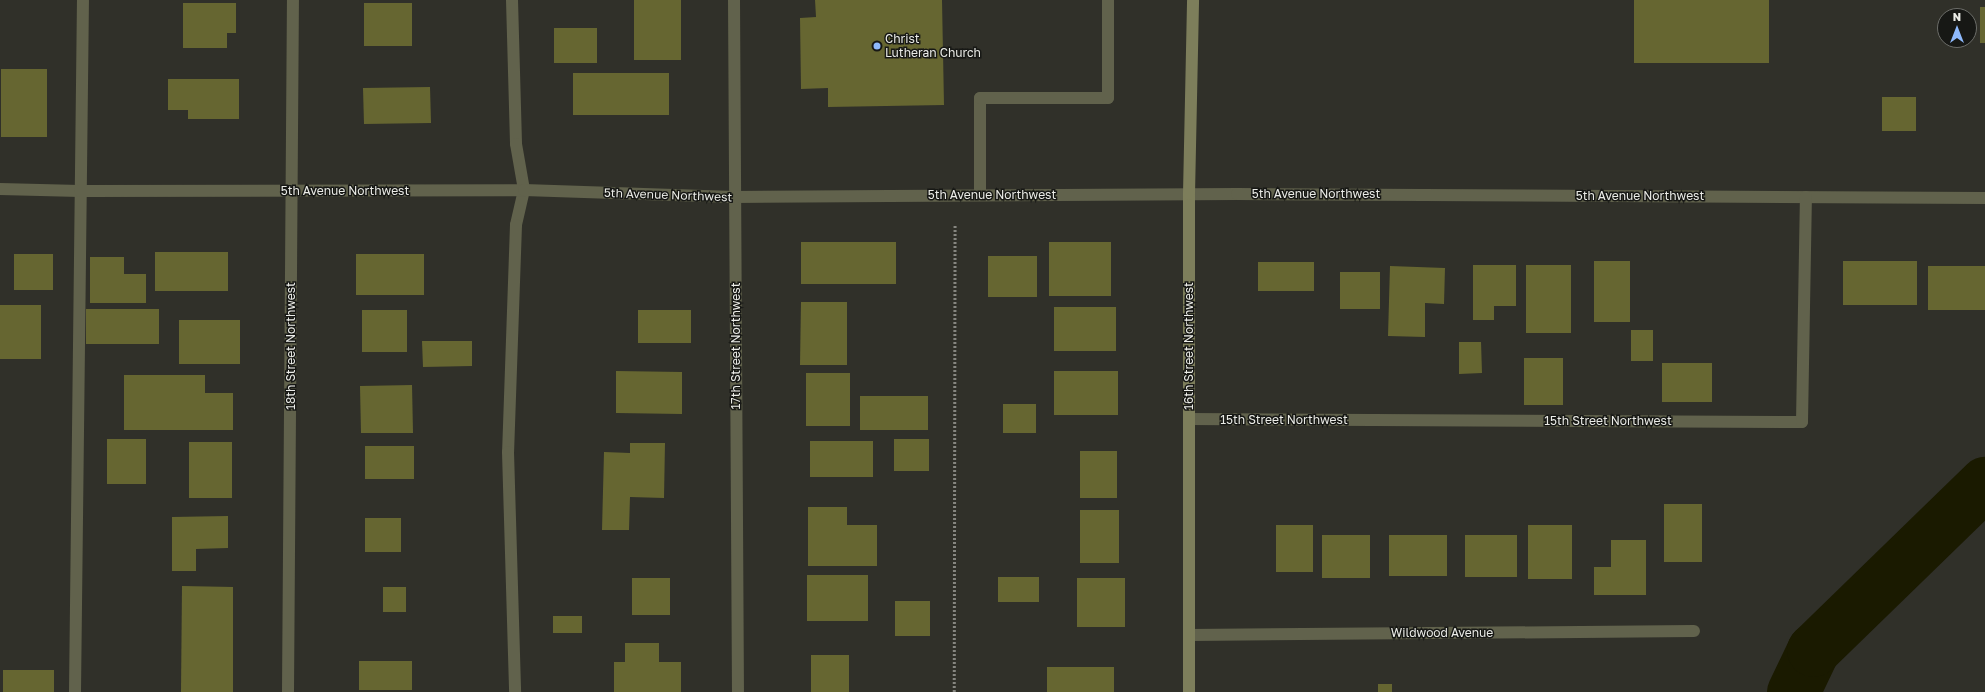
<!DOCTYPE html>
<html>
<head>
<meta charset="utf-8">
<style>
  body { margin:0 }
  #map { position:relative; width:1985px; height:692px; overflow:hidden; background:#303029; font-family:"Golos Text",sans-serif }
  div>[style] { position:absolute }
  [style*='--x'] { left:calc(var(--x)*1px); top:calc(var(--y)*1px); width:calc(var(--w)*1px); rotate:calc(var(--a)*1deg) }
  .river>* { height:53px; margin:-26.5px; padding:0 26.5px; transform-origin:26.5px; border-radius:26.5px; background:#1a1a00 }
  .building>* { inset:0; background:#666631 }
  .path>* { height:2.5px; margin-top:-1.25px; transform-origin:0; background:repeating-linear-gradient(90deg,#868680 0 2px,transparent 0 4px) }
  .lane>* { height:12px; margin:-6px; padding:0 6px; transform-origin:6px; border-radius:6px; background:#61624c }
  .street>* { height:12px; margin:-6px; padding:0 6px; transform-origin:6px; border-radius:6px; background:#61624c }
  .secondary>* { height:12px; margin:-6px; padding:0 6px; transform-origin:6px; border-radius:6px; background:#7d7e5b }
  .dots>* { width:11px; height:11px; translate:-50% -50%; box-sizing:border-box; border:2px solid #171815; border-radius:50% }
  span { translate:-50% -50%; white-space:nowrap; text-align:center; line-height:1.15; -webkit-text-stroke:3px #171815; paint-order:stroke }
  .poi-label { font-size:12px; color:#ebece7 }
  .left { translate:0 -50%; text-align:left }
  .street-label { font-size:12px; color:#ebece7 }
  .north { position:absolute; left:1937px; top:8px; width:40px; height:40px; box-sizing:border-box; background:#171815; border:1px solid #6c6d69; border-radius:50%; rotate:0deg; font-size:11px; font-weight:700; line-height:16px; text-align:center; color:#ebece7 }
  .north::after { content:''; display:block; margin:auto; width:14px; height:18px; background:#8eb9fc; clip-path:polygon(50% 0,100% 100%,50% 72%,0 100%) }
</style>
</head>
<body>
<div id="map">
  <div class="river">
    <div style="--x:1793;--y:692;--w:47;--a:-64.5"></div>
    <div style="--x:1813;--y:650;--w:240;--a:-44.2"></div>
  </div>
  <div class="building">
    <div style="clip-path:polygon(634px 0,681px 0,681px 60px,634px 60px)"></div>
    <div style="clip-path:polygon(815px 0,942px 0,944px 105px,828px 107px,828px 88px,801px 89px,800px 18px,816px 17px)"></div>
    <div style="clip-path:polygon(1634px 0,1769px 0,1769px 63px,1634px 63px)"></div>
    <div style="clip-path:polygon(183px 3px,236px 3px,236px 33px,227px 33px,227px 48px,183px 48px)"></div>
    <div style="clip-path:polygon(364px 3px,412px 3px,412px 46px,364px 46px)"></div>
    <div style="clip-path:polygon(1980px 7px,1985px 7px,1985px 43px,1980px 43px)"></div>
    <div style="clip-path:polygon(554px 28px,597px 28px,597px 63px,554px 63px)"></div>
    <div style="clip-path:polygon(1px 69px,47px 69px,47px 137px,1px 137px)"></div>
    <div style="clip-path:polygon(573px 73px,669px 73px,669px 115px,573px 115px)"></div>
    <div style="clip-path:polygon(168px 79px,239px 79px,239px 119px,188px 119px,188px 110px,168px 110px)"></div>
    <div style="clip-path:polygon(430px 87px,431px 123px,364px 124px,363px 88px)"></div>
    <div style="clip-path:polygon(1882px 97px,1916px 97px,1916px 131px,1882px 131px)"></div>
    <div style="clip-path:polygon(801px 242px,896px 242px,896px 284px,801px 284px)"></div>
    <div style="clip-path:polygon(1049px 242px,1111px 242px,1111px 296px,1049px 296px)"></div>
    <div style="clip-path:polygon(155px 252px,228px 252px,228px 291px,155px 291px)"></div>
    <div style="clip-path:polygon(14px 254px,53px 254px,53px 290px,14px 290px)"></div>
    <div style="clip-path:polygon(356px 254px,424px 254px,424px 295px,356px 295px)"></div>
    <div style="clip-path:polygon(988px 256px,1037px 256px,1037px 297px,988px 297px)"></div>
    <div style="clip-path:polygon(90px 257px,124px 257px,124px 274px,146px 274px,146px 303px,90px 303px)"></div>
    <div style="clip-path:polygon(1594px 261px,1630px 261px,1630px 322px,1594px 322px)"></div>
    <div style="clip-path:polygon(1843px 261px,1917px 261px,1917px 305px,1843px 305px)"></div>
    <div style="clip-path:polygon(1258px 262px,1314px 262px,1314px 291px,1258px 291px)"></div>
    <div style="clip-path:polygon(1473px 265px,1516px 265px,1516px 306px,1494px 306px,1494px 320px,1473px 320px)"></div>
    <div style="clip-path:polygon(1526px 265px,1571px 265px,1571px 333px,1526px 333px)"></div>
    <div style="clip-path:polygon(1390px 266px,1445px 268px,1444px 304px,1425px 303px,1425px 337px,1388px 336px)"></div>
    <div style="clip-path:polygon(1928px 266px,1985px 266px,1985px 310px,1928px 310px)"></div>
    <div style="clip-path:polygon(1340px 272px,1380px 272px,1380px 309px,1340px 309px)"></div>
    <div style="clip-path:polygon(801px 302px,847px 302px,847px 365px,800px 365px)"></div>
    <div style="clip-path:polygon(0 305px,41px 305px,41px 359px,0 359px)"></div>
    <div style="clip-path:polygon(1054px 307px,1116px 307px,1116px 351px,1054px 351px)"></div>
    <div style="clip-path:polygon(86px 309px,159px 309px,159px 344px,86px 344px)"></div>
    <div style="clip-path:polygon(362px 310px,407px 310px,407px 352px,362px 352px)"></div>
    <div style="clip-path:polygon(638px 310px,691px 310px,691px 343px,638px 343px)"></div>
    <div style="clip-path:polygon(179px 320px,240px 320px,240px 364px,179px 364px)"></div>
    <div style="clip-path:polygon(1631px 330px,1653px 330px,1653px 361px,1631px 361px)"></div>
    <div style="clip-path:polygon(422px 341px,472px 341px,472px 366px,423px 367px)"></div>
    <div style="clip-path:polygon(1459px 342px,1481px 342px,1482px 373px,1459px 374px)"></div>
    <div style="clip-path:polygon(1524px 358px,1563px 358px,1563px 405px,1524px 405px)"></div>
    <div style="clip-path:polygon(1662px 363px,1712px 363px,1712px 402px,1662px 402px)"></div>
    <div style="clip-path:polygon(616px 371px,682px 372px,682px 414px,616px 413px)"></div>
    <div style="clip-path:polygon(1054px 371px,1118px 371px,1118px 415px,1054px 415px)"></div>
    <div style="clip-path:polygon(806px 373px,850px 373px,850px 426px,806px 426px)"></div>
    <div style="clip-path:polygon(124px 375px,205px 375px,205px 393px,233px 393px,233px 430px,124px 430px)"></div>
    <div style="clip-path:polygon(412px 385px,413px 433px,361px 433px,360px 386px)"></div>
    <div style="clip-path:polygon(860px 396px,928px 396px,928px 430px,860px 430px)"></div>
    <div style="clip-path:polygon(1003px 404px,1036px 404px,1036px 433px,1003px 433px)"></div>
    <div style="clip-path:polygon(107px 439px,146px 439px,146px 484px,107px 484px)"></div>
    <div style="clip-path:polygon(894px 439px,929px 439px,929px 471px,894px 471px)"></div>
    <div style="clip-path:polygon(810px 441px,873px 441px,873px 477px,810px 477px)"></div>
    <div style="clip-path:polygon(189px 442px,232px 442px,232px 498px,189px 498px)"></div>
    <div style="clip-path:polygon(630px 443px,665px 443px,664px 498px,630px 497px,629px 530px,602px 530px,604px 452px,630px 453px)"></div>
    <div style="clip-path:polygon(365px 446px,414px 446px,414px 479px,365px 479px)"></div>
    <div style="clip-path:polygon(1080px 451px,1117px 451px,1117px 498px,1080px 498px)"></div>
    <div style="clip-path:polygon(1664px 504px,1702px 504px,1702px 562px,1664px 562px)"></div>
    <div style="clip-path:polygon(808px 507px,847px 507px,847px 525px,877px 525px,877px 566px,808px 566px)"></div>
    <div style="clip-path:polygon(1080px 510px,1119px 510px,1119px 563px,1080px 563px)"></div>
    <div style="clip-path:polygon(228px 516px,228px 548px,196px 549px,196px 571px,172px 571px,172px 517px)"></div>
    <div style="clip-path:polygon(365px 518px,401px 518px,401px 552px,365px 552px)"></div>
    <div style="clip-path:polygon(1276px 525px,1313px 525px,1313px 572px,1276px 572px)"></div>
    <div style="clip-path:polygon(1528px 525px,1572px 525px,1572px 579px,1528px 579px)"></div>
    <div style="clip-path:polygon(1322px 535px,1370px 535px,1370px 578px,1322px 578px)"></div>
    <div style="clip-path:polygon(1389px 535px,1447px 535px,1447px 576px,1389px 576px)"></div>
    <div style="clip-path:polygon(1465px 535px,1517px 535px,1517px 577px,1465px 577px)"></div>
    <div style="clip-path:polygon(1611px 540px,1646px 540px,1646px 595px,1594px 595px,1594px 567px,1611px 567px)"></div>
    <div style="clip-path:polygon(807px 575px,868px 575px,868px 621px,807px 621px)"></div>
    <div style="clip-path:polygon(998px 577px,1039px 577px,1039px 602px,998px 602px)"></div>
    <div style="clip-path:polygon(632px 578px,670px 578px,670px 615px,632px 615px)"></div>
    <div style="clip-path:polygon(1077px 578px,1125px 578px,1125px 627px,1077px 627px)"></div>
    <div style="clip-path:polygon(182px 586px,233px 587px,233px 692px,181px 692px)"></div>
    <div style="clip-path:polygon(383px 587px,406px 587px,406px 612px,383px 612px)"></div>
    <div style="clip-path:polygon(895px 601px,930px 601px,930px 636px,895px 636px)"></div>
    <div style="clip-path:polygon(553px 616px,582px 616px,582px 633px,553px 633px)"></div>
    <div style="clip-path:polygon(625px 643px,659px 643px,659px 662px,681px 662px,681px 692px,614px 692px,614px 662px,625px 662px)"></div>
    <div style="clip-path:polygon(811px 655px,849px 655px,849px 692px,811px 692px)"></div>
    <div style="clip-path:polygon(359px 661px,412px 661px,412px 690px,359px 690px)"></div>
    <div style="clip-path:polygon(1047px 667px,1114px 667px,1114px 692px,1047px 692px)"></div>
    <div style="clip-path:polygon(3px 670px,54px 670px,54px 692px,3px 692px)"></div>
    <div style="clip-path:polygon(1378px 684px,1392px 684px,1392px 692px,1378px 692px)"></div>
  </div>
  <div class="path">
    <div style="--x:954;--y:692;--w:468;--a:-89.9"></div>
  </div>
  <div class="lane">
    <div style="--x:512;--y:0;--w:144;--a:88.4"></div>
    <div style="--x:516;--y:144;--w:47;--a:80.1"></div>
    <div style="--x:524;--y:190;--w:36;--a:103"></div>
    <div style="--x:516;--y:225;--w:227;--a:92"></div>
    <div style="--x:508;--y:452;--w:240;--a:88.3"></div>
    <div style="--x:980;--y:195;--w:97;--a:-90"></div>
    <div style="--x:980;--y:98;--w:128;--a:0"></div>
    <div style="--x:1108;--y:98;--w:98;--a:-90"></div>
    <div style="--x:75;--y:692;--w:692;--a:-89.34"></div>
  </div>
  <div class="street">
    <div style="--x:734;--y:0;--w:692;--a:89.67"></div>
    <div style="--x:0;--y:189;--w:80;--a:1.4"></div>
    <div style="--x:80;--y:191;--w:444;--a:-0.1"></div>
    <div style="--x:524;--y:190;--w:210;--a:1.9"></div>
    <div style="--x:734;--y:197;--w:503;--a:-0.34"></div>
    <div style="--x:1237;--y:194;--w:748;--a:0.31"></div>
    <div style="--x:1189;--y:419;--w:613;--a:0.28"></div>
    <div style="--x:1802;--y:422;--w:225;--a:-89"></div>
    <div style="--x:1190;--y:635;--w:504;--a:-0.45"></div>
    <div style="--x:288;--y:692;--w:692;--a:-89.59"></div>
  </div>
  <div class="secondary">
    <div style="--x:1189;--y:692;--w:498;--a:-90"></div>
    <div style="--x:1189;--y:194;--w:194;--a:-88.8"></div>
  </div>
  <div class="dots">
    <div style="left:877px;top:46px;background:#8eb9fc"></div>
  </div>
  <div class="poi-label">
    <span class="left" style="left:885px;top:46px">Christ<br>Lutheran Church</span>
  </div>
  <div class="street-label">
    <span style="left:345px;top:191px">5th Avenue Northwest</span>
    <span style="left:1316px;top:194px">5th Avenue Northwest</span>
    <span style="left:668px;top:195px;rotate:2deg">5th Avenue Northwest</span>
    <span style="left:992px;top:195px">5th Avenue Northwest</span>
    <span style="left:1640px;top:196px">5th Avenue Northwest</span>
    <span style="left:291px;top:346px;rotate:-90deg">18th Street Northwest</span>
    <span style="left:736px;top:346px;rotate:-90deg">17th Street Northwest</span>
    <span style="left:1189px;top:346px;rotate:-90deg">16th Street Northwest</span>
    <span style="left:1284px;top:420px">15th Street Northwest</span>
    <span style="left:1608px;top:421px">15th Street Northwest</span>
    <span style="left:1442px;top:633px">Wildwood Avenue</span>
  </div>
  <div class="north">N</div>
</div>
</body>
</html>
